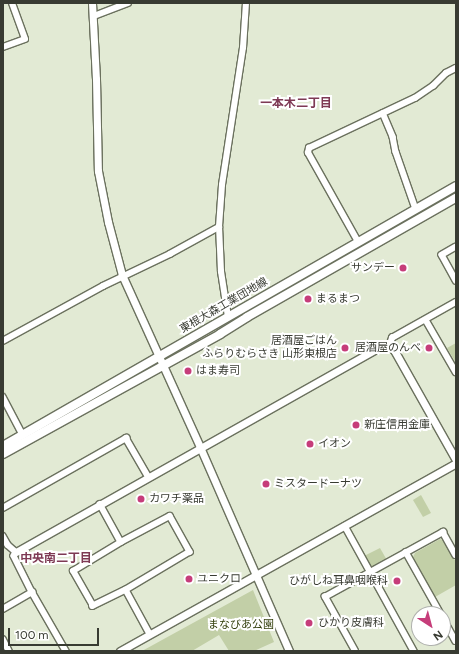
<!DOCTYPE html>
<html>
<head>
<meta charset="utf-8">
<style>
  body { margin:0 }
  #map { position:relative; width:459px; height:654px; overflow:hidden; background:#e2ead4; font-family:Figtree,"Noto Sans JP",sans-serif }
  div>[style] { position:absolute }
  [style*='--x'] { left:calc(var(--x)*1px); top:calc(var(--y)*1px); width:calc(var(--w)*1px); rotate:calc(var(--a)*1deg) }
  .green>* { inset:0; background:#c2cfa7 }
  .roads { filter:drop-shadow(1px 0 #6b715e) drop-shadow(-1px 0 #6b715e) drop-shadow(0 1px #6b715e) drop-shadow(0 -1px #6b715e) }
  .minor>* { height:5.5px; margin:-2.75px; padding:0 2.75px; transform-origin:2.75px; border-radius:2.75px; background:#fff }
  .tertiary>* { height:7px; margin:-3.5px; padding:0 3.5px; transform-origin:3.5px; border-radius:3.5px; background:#fff }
  .secondary>* { height:8px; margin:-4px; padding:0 4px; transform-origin:4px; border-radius:4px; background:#fff }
  .dots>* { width:11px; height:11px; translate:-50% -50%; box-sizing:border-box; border:2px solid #fff; border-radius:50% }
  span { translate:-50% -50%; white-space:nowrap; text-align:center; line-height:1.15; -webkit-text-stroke:4px #fff; paint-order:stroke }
  .poi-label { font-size:11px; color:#383b32 }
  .right { translate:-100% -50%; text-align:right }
  .left { translate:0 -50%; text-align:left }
  .street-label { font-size:11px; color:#383b32 }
  .park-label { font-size:11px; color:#34400d }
  .neighbourhood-label { font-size:12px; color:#7e3954; font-weight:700 }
  .frame { position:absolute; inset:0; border:4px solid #383b32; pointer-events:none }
  .north { position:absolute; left:411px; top:606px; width:40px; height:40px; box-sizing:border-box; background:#fff; border:1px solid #afb1ad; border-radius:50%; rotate:144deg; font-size:11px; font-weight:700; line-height:16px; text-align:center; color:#383b32 }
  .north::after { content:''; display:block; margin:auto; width:14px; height:18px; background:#c63d7a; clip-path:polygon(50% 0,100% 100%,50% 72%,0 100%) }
  .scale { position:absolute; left:8px; top:628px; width:91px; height:18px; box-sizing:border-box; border:2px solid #383b32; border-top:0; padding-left:5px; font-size:12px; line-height:14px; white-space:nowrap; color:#383b32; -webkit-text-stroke:3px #fff; paint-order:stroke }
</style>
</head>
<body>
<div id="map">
  <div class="green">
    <div style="clip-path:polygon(456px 343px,456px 363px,447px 348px)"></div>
    <div style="clip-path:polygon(421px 495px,431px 513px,423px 517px,413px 500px)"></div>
    <div style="clip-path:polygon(440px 539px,444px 541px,456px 562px,456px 585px,435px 597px,413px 557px,415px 553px)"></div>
    <div style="clip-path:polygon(380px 548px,388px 562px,370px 572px,362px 557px)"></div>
    <div style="clip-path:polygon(253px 590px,274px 642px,254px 651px,229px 651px,219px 635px,192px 651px,142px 651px)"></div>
  </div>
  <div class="roads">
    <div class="minor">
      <div style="--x:94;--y:16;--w:36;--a:-21"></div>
      <div style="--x:3;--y:47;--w:23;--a:-20"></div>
      <div style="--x:25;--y:39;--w:38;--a:-110"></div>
      <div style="--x:383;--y:113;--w:26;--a:67"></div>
      <div style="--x:393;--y:137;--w:15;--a:79"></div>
      <div style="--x:396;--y:152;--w:60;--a:70.7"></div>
      <div style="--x:358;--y:242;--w:102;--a:-119.3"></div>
      <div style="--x:308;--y:153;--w:5;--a:-79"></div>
      <div style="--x:309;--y:148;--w:117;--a:-25.3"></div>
      <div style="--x:415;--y:98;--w:22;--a:-34"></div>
      <div style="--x:433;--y:86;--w:18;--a:-45"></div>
      <div style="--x:446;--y:73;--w:11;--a:-27"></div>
      <div style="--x:456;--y:247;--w:16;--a:150"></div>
      <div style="--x:442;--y:255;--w:29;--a:61"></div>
      <div style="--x:228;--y:317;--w:46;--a:-98.8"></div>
      <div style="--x:221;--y:272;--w:45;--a:-92.5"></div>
      <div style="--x:219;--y:227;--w:42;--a:-85.9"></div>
      <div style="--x:222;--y:185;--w:139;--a:-81.3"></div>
      <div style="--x:243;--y:48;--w:45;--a:-86.2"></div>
      <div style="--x:426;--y:320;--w:60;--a:60"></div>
      <div style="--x:3;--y:341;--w:114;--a:-28.8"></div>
      <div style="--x:103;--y:286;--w:74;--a:-25.5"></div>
      <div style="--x:170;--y:254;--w:56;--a:-28.9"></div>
      <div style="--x:389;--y:346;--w:9;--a:-69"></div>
      <div style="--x:392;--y:338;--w:73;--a:-29.4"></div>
      <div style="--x:3;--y:397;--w:43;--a:62.2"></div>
      <div style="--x:100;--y:504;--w:43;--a:61.1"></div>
      <div style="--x:3;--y:508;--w:142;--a:-29.6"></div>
      <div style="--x:126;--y:438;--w:44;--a:59.9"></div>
      <div style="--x:170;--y:516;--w:41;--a:60.9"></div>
      <div style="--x:190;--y:552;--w:74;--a:149.3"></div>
      <div style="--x:126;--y:590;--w:37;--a:154"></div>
      <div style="--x:93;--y:606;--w:40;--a:-119.7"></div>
      <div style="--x:73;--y:571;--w:56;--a:-31.1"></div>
      <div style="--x:121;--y:542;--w:55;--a:-28"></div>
      <div style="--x:345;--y:526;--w:143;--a:61.1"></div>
      <div style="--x:3;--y:536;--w:10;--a:61"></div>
      <div style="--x:8;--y:545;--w:11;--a:41"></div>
      <div style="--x:16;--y:552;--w:4;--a:117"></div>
      <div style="--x:14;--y:556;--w:40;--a:63.4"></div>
      <div style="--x:32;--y:592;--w:68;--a:60"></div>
      <div style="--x:406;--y:552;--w:71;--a:60.6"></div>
      <div style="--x:126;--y:590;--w:50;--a:61.4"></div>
      <div style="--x:3;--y:609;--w:34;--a:-30"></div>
      <div style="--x:443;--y:618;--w:26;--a:61"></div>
      <div style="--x:3;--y:639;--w:13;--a:63"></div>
      <div style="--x:355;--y:651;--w:62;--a:-119.1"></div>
      <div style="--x:325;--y:597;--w:135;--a:-28.8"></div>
      <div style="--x:443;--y:532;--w:26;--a:61"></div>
    </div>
    <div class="tertiary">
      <div style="--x:92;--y:3;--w:76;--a:87"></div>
      <div style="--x:96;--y:79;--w:92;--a:88.8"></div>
      <div style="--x:98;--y:171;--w:52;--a:78.9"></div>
      <div style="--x:108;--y:222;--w:55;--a:75.2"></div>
      <div style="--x:122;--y:275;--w:189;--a:65.6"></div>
      <div style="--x:200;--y:447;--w:223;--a:66.4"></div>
      <div style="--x:16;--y:552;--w:419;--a:-29.4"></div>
      <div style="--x:381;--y:346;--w:8;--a:0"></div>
      <div style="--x:389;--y:346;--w:6;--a:39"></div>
      <div style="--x:394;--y:350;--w:126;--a:60.6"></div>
      <div style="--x:120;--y:651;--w:385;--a:-29.2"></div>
    </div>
    <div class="secondary">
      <div style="--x:3;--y:446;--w:522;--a:-29.85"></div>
      <div style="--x:3;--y:454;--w:248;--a:-28.9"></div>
      <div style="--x:220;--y:334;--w:32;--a:-32"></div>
      <div style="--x:247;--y:317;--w:241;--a:-29.7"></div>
    </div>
  </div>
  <div class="dots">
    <div style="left:403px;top:268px;background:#c63d7a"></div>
    <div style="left:308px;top:299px;background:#c63d7a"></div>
    <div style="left:345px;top:348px;background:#c63d7a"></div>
    <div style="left:429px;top:348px;background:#c63d7a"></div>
    <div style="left:188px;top:371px;background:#c63d7a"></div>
    <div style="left:356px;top:425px;background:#c63d7a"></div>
    <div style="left:310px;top:444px;background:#c63d7a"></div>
    <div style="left:266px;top:484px;background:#c63d7a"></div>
    <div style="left:141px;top:499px;background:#c63d7a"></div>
    <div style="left:189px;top:579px;background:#c63d7a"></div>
    <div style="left:397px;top:581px;background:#c63d7a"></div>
    <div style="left:309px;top:623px;background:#c63d7a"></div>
  </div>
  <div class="poi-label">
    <span class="right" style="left:395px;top:268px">サンデー</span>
    <span class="left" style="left:316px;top:299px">まるまつ</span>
    <span class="right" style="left:337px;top:348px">居酒屋ごはん<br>ふらりむらさき 山形東根店</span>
    <span class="right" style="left:421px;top:348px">居酒屋のんべ</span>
    <span class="left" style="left:196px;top:371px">はま寿司</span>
    <span class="left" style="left:364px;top:425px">新庄信用金庫</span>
    <span class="left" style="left:318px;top:444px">イオン</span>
    <span class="left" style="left:274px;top:484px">ミスタードーナツ</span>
    <span class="left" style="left:149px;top:499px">カワチ薬品</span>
    <span class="left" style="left:197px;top:579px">ユニクロ</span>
    <span class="right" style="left:388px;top:581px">ひがしね耳鼻咽喉科</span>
    <span class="left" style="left:318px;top:623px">ひかり皮膚科</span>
  </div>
  <div class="street-label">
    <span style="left:224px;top:306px;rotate:-30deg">東根大森工業団地線</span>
  </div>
  <div class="park-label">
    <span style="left:241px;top:625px">まなびあ公園</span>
  </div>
  <div class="neighbourhood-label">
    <span style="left:296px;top:104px">一本木二丁目</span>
    <span style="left:56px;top:559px">中央南二丁目</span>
  </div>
  <div class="frame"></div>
  <div class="north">N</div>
  <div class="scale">100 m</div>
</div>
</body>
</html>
